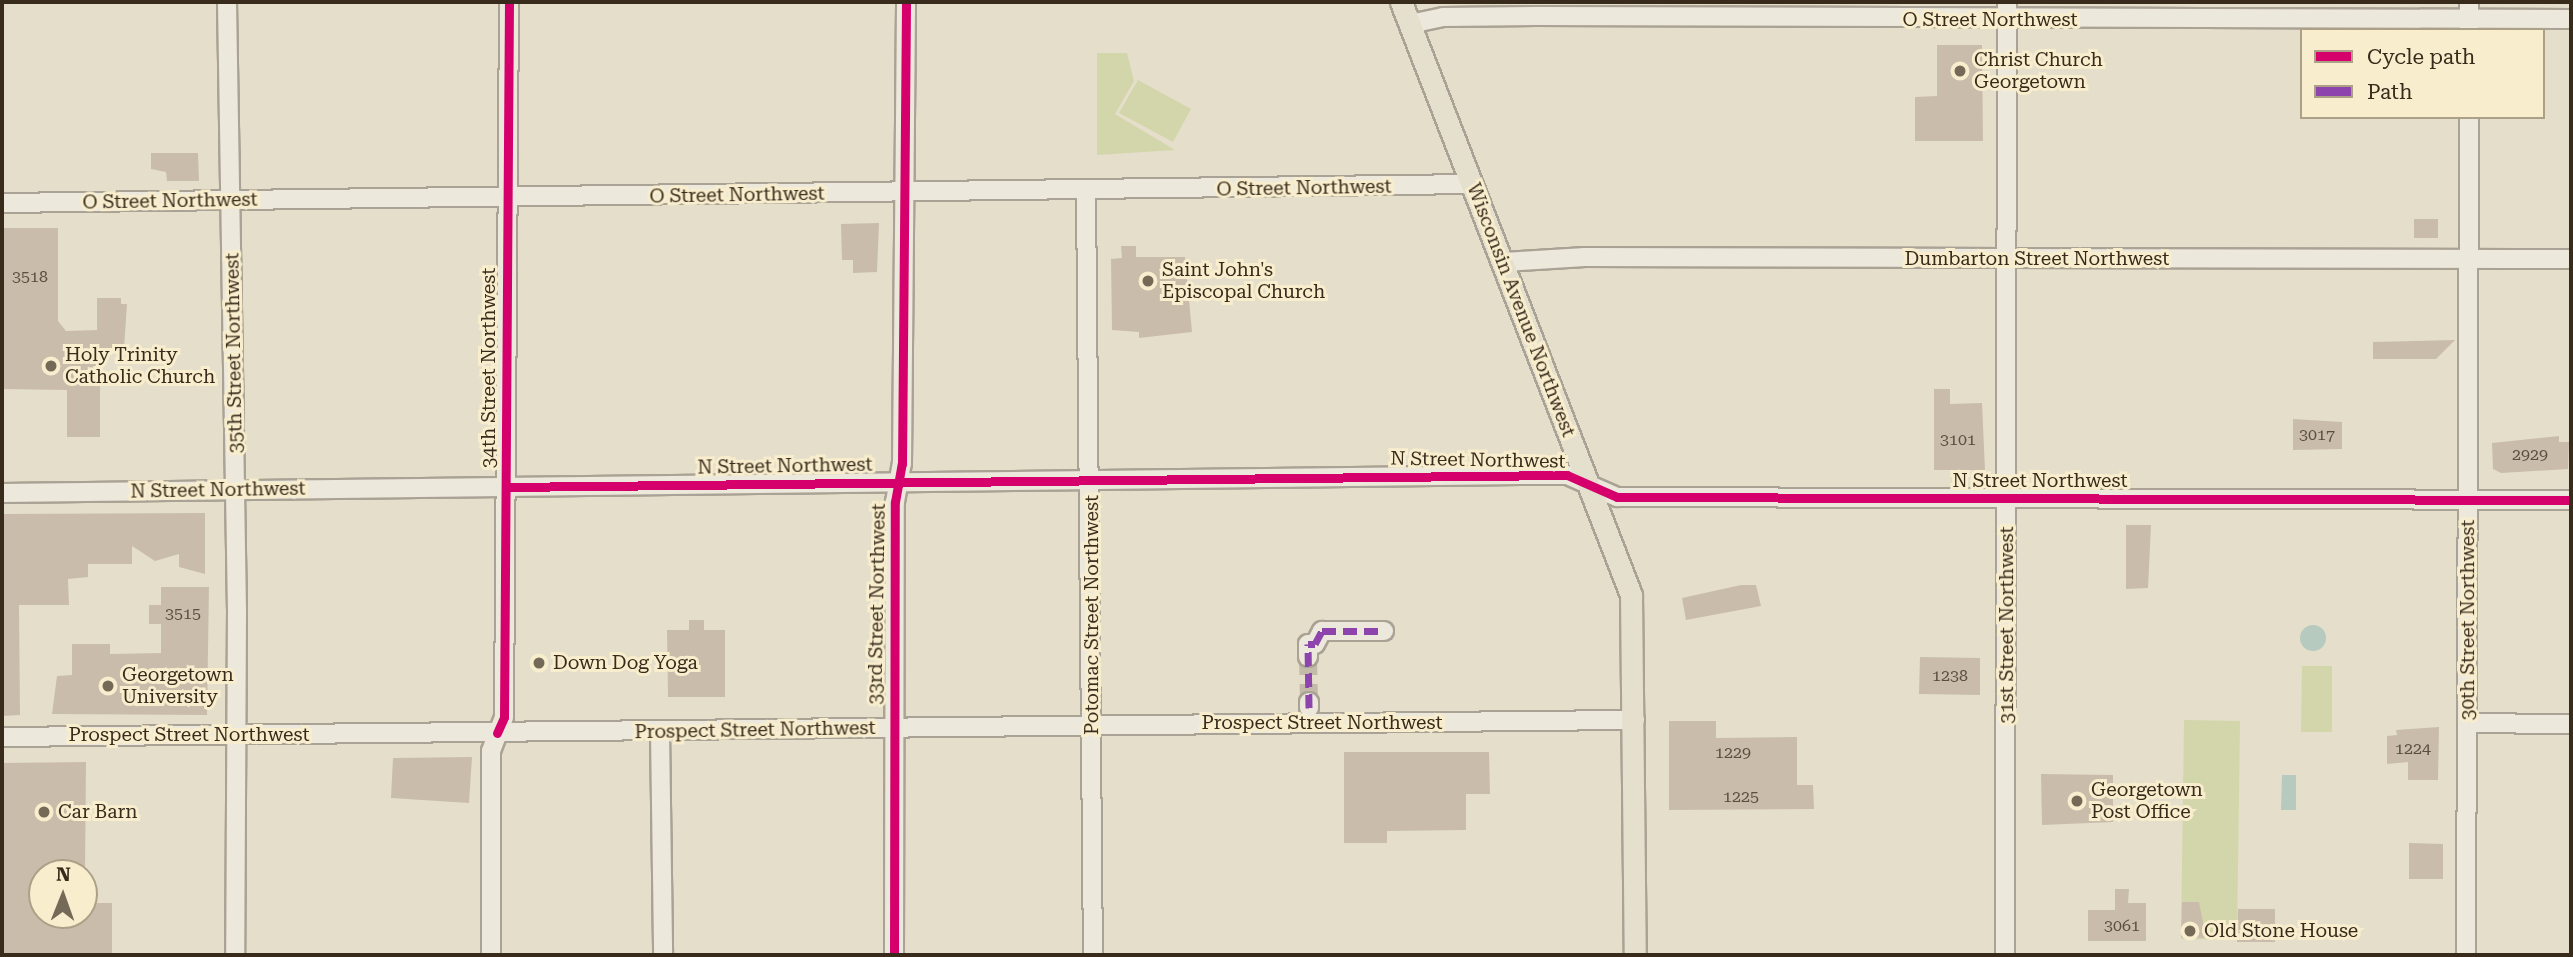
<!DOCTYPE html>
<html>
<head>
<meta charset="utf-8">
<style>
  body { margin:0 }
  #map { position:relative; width:2573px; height:957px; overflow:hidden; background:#e5deca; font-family:"Roboto Serif",serif }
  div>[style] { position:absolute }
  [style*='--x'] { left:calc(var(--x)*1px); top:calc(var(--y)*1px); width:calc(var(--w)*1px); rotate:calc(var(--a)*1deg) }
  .green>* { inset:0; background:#d3d6ab }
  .water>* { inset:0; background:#b6cabf }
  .round { border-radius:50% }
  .building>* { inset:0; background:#c9bcab }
  .minor-tunnel>* { height:18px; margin-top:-9px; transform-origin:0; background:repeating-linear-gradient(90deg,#c3baa7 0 18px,transparent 0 27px) }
  .roads { filter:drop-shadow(2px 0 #aaa294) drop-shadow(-2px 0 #aaa294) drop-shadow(0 2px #aaa294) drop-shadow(0 -2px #aaa294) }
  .minor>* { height:18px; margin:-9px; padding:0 9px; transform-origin:9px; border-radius:9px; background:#ede8dc }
  .major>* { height:21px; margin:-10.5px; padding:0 10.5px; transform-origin:10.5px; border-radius:10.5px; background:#e5dfcd }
  .quiet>* { height:7px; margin-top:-3.5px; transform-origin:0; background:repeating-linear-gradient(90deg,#8e44ad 0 14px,transparent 0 21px) }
  .cycleway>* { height:9px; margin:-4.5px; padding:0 4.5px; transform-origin:4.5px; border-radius:4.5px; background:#d6006c }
  .dots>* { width:19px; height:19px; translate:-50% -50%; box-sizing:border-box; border:4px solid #f8eece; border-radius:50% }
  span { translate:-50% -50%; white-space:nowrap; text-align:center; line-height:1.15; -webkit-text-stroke:6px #f8eece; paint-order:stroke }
  .number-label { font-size:16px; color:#5d4f3f }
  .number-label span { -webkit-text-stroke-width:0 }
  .street-label { font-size:19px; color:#392b1b }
  .poi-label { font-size:19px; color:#392b1b }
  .left { translate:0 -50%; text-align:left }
  .frame { position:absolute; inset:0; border:4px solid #392b1b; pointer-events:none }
  .legend { position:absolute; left:2300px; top:28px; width:245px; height:91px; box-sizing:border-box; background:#f8eece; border:2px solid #aca086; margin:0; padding:9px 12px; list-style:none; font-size:21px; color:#392b1b }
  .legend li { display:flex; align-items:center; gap:14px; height:35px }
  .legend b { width:35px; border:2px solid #aca086 }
  .north { position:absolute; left:28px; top:859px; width:70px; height:70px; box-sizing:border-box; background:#f8eece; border:2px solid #aca086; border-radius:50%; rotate:1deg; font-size:19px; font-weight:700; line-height:28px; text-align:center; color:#392b1b }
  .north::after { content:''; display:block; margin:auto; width:24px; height:32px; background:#756a58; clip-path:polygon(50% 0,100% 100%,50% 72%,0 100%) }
</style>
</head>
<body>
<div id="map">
  <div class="green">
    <div style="clip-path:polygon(1097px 53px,1127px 53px,1134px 81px,1115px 114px,1175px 150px,1097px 155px)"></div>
    <div style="clip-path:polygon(1138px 80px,1191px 109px,1173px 142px,1119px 113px)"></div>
    <div style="clip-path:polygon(2302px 666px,2332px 666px,2332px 732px,2301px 732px)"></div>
    <div style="clip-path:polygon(2184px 720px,2240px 721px,2237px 940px,2181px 939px)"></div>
  </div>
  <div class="water">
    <div class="round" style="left:2300px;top:625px;width:26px;height:26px"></div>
    <div style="clip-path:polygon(2282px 775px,2296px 775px,2296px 810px,2281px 810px)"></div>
  </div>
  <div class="building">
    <div style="clip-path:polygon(1937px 45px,1982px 45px,1983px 141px,1915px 141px,1915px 97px,1937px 96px)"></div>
    <div style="clip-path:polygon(151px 153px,198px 153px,199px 181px,167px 181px,166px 172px,151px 169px)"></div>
    <div style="clip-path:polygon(2414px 219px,2438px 219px,2438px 238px,2414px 238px)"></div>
    <div style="clip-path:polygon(879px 223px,877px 272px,853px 273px,853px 260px,842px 260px,841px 224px)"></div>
    <div style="clip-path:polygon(2px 228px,58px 228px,58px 321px,66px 331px,97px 330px,97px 298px,121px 298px,121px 304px,127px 304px,124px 349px,100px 360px,100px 437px,67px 437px,67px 390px,2px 389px)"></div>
    <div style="clip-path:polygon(1121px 246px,1136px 246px,1136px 257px,1185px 257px,1192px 332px,1139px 338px,1139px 332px,1112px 330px,1111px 259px,1122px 258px)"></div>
    <div style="clip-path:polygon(2455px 340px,2436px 359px,2373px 359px,2373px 342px)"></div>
    <div style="clip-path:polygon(1934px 389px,1950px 389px,1950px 404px,1982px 403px,1985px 470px,1934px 470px)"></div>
    <div style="clip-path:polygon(2293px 419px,2342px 422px,2342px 449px,2293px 450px)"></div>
    <div style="clip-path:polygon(2559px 436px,2559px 442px,2569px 442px,2568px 469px,2501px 473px,2493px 469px,2492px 443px)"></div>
    <div style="clip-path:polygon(205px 513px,205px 574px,179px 567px,179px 554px,155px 561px,132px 546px,132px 564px,88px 564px,88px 577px,68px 579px,69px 605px,19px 605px,20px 715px,2px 716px,2px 514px)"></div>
    <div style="clip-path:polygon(2126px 525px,2151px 525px,2148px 588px,2126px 589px)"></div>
    <div style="clip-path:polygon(1741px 585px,1756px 585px,1761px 606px,1686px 620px,1682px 598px)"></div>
    <div style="clip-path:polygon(161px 587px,209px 587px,207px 715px,52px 714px,57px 676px,72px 675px,72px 644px,110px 644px,110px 654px,161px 653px,161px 624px,149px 624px,149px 605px,161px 605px)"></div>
    <div style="clip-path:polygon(689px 620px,704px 620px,704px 630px,725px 630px,725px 697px,668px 697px,667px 630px,689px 630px)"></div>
    <div style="clip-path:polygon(1920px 657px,1980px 658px,1980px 695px,1919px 694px)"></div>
    <div style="clip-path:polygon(1669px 721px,1716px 721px,1716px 738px,1797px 737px,1797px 785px,1813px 785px,1814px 809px,1669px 810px)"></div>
    <div style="clip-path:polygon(2439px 727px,2438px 780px,2408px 780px,2408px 762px,2387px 764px,2387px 736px,2397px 735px,2396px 730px)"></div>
    <div style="clip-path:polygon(1344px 752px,1489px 752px,1490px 794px,1466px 794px,1466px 830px,1387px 831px,1387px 843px,1344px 843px)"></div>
    <div style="clip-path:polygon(472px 757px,469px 803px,391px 798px,393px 758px)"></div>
    <div style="clip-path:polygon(86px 762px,85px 873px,42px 873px,42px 915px,84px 915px,84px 903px,112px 903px,112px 955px,2px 954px,2px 763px)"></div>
    <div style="clip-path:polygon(2041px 774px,2113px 775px,2113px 822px,2042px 825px)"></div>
    <div style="clip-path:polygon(2409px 843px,2443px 844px,2443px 879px,2409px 879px)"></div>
    <div style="clip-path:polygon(2115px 889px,2129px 889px,2128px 903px,2146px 903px,2146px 941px,2088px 941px,2088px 910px,2115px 910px)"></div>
    <div style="clip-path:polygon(2182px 902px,2199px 902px,2206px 938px,2181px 937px)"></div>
    <div style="clip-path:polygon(2238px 909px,2275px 909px,2275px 942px,2237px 942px)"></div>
  </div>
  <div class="minor-tunnel">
    <div style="--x:1308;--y:657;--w:45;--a:88.7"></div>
  </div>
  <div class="roads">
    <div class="minor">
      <div style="--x:227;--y:2;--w:609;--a:89.06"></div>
      <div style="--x:237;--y:611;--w:344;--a:90.3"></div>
      <div style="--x:1410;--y:24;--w:34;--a:-12"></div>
      <div style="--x:1443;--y:17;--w:93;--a:-0.6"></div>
      <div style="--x:1536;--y:16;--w:1035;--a:0.17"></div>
      <div style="--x:2469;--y:30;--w:28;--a:-90"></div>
      <div style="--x:1086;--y:191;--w:764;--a:89.48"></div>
      <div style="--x:2;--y:203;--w:1470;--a:-0.74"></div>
      <div style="--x:1504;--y:262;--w:81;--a:-3.5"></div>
      <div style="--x:1585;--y:257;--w:986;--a:0.12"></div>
      <div style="--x:2;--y:493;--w:1519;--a:-0.68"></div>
      <div style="--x:1521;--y:475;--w:46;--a:0"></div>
      <div style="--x:1567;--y:475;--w:55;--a:23.7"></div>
      <div style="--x:1617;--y:497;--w:954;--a:0.18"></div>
      <div style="--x:1308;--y:657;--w:13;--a:-90"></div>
      <div style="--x:1308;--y:644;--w:7;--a:0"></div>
      <div style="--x:1315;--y:644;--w:15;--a:-62"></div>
      <div style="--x:1322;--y:631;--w:62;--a:0"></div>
      <div style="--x:1309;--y:708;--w:6;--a:-90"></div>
      <div style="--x:2467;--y:723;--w:104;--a:0.6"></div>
      <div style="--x:660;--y:731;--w:224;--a:89.2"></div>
      <div style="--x:2;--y:737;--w:1633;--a:-0.6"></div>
      <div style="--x:491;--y:955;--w:204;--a:-90"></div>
      <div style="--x:491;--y:751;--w:36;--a:-69"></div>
      <div style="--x:504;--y:717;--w:715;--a:-89.6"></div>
      <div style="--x:894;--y:955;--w:453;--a:-89.9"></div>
      <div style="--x:895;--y:502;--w:39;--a:-80"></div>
      <div style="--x:902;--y:464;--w:462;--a:-89.5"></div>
      <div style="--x:2005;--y:955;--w:953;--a:-89.88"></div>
      <div style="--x:2466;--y:955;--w:838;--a:-89.79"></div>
    </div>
    <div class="major">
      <div style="--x:1401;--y:2;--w:636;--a:68.8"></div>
      <div style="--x:1631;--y:595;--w:360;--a:89.4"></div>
    </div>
  </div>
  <div class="quiet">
    <div style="--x:1309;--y:708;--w:64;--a:-90.9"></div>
    <div style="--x:1308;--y:644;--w:7;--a:0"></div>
    <div style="--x:1315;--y:644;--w:15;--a:-62"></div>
    <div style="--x:1322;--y:631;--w:62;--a:0"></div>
  </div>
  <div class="cycleway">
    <div style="--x:506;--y:487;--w:1061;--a:-0.65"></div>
    <div style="--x:1567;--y:475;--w:55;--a:23.7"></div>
    <div style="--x:1617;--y:497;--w:954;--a:0.18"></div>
    <div style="--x:497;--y:733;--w:17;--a:-66"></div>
    <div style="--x:504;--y:717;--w:715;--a:-89.6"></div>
    <div style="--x:894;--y:955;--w:453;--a:-89.9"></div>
    <div style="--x:895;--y:502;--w:39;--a:-80"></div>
    <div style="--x:902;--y:464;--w:462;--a:-89.5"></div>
  </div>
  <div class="dots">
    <div style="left:1960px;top:71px;background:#756a58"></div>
    <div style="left:1148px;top:281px;background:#756a58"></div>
    <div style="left:51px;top:366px;background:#756a58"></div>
    <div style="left:539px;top:663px;background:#756a58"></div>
    <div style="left:108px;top:686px;background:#756a58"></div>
    <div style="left:2077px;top:801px;background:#756a58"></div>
    <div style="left:44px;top:812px;background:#756a58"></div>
    <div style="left:2190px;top:931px;background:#756a58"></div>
  </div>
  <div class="number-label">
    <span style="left:30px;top:277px">3518</span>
    <span style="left:2317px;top:435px">3017</span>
    <span style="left:1958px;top:440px">3101</span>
    <span style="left:2530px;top:455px">2929</span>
    <span style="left:183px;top:614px">3515</span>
    <span style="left:1950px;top:676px">1238</span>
    <span style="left:2413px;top:749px">1224</span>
    <span style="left:1733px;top:753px">1229</span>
    <span style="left:1741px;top:797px">1225</span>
    <span style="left:2122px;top:926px">3061</span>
  </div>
  <div class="street-label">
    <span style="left:1990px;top:20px">O Street Northwest</span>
    <span style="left:1304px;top:188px;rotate:-1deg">O Street Northwest</span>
    <span style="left:737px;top:195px;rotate:-1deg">O Street Northwest</span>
    <span style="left:170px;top:201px;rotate:-1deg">O Street Northwest</span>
    <span style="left:2037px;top:259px">Dumbarton Street Northwest</span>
    <span style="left:1521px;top:310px;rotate:69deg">Wisconsin Avenue Northwest</span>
    <span style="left:234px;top:353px;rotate:-91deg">35th Street Northwest</span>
    <span style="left:489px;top:368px;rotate:-90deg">34th Street Northwest</span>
    <span style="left:1478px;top:460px;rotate:1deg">N Street Northwest</span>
    <span style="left:785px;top:466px;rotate:-1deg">N Street Northwest</span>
    <span style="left:2040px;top:481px">N Street Northwest</span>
    <span style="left:218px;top:490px;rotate:-1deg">N Street Northwest</span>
    <span style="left:877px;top:604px;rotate:-89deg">33rd Street Northwest</span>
    <span style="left:1092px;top:615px;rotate:-90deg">Potomac Street Northwest</span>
    <span style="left:2468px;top:620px;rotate:-90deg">30th Street Northwest</span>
    <span style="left:2007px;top:625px;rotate:-90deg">31st Street Northwest</span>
    <span style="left:1322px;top:723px">Prospect Street Northwest</span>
    <span style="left:755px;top:730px;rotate:-1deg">Prospect Street Northwest</span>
    <span style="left:189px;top:735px">Prospect Street Northwest</span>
  </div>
  <div class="poi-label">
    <span class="left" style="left:1974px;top:71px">Christ Church<br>Georgetown</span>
    <span class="left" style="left:1162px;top:281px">Saint John's<br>Episcopal Church</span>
    <span class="left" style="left:65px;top:366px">Holy Trinity<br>Catholic Church</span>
    <span class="left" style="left:553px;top:663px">Down Dog Yoga</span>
    <span class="left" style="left:122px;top:686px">Georgetown<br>University</span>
    <span class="left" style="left:2091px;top:801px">Georgetown<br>Post Office</span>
    <span class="left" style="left:58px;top:812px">Car Barn</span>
    <span class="left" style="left:2204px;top:931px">Old Stone House</span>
  </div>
  <div class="frame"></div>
  <ul class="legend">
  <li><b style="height:9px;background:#d6006c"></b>Cycle path</li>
  <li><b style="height:9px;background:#8e44ad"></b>Path</li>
  </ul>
  <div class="north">N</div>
</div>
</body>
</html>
